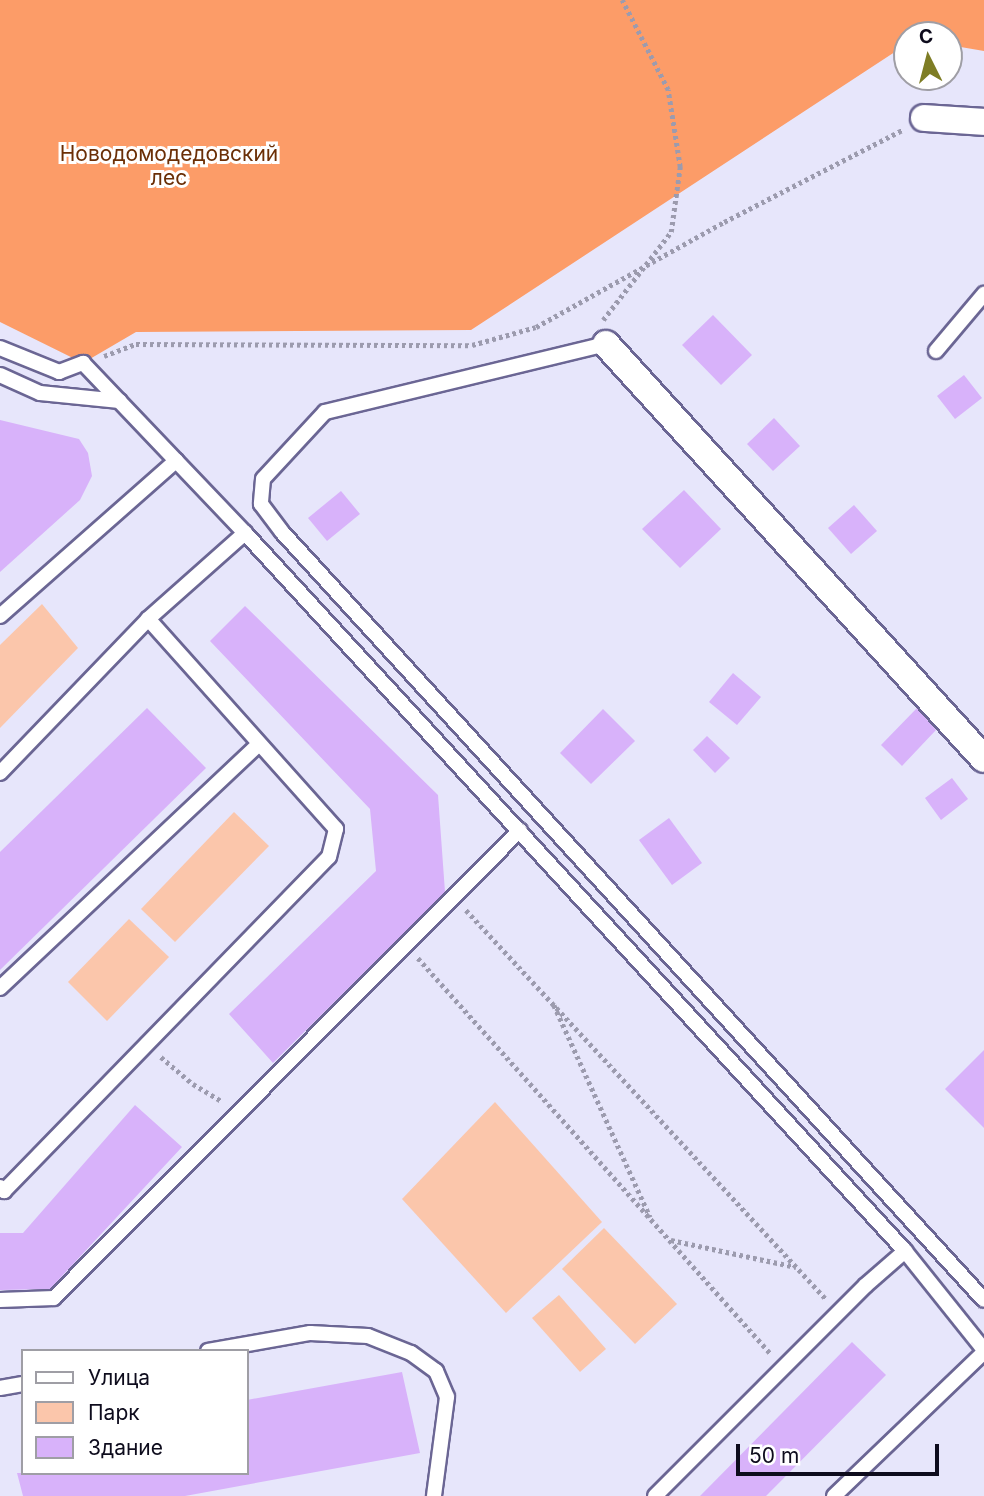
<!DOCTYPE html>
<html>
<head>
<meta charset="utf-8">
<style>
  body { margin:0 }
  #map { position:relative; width:984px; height:1496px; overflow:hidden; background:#e7e6fb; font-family:Inter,sans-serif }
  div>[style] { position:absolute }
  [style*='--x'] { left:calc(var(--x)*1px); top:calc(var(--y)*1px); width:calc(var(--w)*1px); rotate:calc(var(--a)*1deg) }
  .green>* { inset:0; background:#fbc6ab }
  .forest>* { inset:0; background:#fc9c68 }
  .building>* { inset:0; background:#d8b2fa }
  .path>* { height:4.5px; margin-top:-2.25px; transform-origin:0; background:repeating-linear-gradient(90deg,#9c9bae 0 3.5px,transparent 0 7px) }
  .roads { filter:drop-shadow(2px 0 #6b6694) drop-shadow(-2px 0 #6b6694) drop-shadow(0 2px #6b6694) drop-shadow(0 -2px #6b6694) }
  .service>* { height:14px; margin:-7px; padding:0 7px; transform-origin:7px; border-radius:7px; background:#fff }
  .minor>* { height:26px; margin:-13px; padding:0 13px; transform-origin:13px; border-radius:13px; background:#fff }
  span { translate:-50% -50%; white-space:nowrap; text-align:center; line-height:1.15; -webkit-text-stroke:6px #fff; paint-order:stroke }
  .park-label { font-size:21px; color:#6b2f06 }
  .legend { position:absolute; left:21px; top:1349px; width:228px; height:126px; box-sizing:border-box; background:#fff; border:2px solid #9f9ea5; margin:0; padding:9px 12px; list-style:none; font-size:21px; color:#0e0c1d }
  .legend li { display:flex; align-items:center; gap:14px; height:35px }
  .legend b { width:35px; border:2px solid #9f9ea5 }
  .north { position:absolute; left:893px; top:21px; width:70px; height:70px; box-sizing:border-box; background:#fff; border:2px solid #9f9ea5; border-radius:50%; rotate:354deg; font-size:19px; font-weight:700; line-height:28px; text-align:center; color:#0e0c1d }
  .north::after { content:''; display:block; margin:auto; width:24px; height:32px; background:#7e7d25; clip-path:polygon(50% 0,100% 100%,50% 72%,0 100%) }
  .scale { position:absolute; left:736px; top:1444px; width:203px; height:32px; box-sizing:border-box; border:4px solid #0e0c1d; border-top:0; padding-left:9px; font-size:21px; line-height:24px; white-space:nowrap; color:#0e0c1d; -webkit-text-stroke:5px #fff; paint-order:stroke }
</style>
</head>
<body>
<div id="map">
  <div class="green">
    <div style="clip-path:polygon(42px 604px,78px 648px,0 728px,0 645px)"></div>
    <div style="clip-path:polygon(234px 812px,269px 846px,175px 942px,141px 909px)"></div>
    <div style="clip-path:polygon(129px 919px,169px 957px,107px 1021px,68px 982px)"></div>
    <div style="clip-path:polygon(495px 1102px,602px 1222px,506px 1313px,402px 1199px)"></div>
    <div style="clip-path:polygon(604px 1228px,677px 1304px,635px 1344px,562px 1269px)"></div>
    <div style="clip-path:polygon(559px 1295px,606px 1349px,580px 1372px,532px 1318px)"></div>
  </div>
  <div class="forest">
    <div style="clip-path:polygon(0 0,984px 0,984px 51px,949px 45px,949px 35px,907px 35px,907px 44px,471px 330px,136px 332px,83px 363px,0 322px)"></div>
  </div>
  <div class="building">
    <div style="clip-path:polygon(713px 315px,752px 355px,721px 385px,682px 345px)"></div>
    <div style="clip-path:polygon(964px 375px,982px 398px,955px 419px,937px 396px)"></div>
    <div style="clip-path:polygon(774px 418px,800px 446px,773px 471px,747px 444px)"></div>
    <div style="clip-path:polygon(0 420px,79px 439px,88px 453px,92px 476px,80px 500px,0 572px)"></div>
    <div style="clip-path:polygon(684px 490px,721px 529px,680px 568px,642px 529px)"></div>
    <div style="clip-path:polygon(341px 491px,360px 514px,327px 541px,308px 518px)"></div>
    <div style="clip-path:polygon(854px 505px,877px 531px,851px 554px,828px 528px)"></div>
    <div style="clip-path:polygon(245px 606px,438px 795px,445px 892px,273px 1063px,229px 1014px,376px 871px,370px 809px,210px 641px)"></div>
    <div style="clip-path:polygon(733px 673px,761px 697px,737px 725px,709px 702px)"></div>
    <div style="clip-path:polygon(147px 708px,206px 768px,0 970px,0 852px)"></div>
    <div style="clip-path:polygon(917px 708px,936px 730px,902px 766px,881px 745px)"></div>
    <div style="clip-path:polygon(603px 709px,635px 741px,591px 784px,560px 753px)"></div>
    <div style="clip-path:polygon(707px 736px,730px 758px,715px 773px,693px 750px)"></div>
    <div style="clip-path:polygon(952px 778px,968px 799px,941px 820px,925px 798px)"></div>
    <div style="clip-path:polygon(669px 818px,702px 863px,672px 885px,639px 840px)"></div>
    <div style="clip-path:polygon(984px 1050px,984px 1128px,945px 1089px)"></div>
    <div style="clip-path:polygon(135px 1105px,182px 1147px,50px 1289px,0 1290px,0 1233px,23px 1233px)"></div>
    <div style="clip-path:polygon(852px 1342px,886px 1375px,766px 1496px,700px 1496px)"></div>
    <div style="clip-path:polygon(402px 1372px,420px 1453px,185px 1496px,23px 1496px,17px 1473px,247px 1473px,247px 1400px)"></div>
  </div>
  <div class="path">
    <div style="--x:603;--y:320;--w:111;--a:-52.3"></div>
    <div style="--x:671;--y:232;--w:66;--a:-82.1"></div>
    <div style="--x:680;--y:167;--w:78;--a:-98.9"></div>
    <div style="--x:668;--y:90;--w:101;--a:-117.1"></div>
    <div style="--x:104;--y:356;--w:34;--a:-21"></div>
    <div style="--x:136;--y:344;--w:336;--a:0.2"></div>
    <div style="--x:472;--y:345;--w:66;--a:-15.7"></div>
    <div style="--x:536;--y:327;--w:215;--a:-29.2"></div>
    <div style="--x:724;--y:222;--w:200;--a:-27.3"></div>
    <div style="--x:466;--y:910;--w:530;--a:47.22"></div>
    <div style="--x:418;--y:958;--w:530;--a:48.29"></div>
    <div style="--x:554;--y:1005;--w:233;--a:65.6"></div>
    <div style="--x:161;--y:1057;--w:42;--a:40.2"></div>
    <div style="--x:193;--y:1084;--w:33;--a:31"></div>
    <div style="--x:671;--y:1240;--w:128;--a:12.2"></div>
  </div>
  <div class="roads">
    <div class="service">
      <div style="--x:606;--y:344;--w:289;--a:166.4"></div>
      <div style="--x:325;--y:412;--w:91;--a:132.8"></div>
      <div style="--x:263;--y:479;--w:25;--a:95"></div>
      <div style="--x:261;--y:504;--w:35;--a:53"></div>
      <div style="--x:282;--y:532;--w:1040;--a:47.57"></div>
      <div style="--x:0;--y:348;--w:64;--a:22.1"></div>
      <div style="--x:59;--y:372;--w:26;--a:-21"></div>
      <div style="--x:83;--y:363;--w:235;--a:46.4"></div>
      <div style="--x:245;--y:533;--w:975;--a:47.41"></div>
      <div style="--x:905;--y:1251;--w:127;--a:51.4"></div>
      <div style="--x:936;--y:351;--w:75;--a:-49.9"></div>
      <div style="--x:0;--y:375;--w:44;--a:24.2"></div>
      <div style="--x:40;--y:393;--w:80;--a:5.7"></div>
      <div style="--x:0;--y:616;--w:235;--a:-41.4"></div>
      <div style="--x:0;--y:773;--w:214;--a:-46.1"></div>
      <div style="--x:0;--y:988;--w:356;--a:-43.3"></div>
      <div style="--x:0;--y:1187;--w:6;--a:45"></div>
      <div style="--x:4;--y:1191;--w:466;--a:-45.8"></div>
      <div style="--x:329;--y:857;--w:29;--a:-76"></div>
      <div style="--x:336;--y:829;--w:282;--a:-131.8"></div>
      <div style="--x:148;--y:619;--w:130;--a:-41.6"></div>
      <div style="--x:0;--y:1300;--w:54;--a:-2.1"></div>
      <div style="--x:54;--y:1298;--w:660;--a:-45.12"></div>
      <div style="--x:208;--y:1351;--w:104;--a:-10"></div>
      <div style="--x:310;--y:1333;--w:58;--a:3"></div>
      <div style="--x:368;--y:1336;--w:46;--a:21.6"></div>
      <div style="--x:411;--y:1353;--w:31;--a:36"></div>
      <div style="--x:436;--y:1371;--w:28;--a:67"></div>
      <div style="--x:447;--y:1397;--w:100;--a:97.5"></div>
      <div style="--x:0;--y:1388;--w:23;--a:-10"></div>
      <div style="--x:655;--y:1496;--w:298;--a:-45"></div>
      <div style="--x:866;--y:1285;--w:52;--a:-41.1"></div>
      <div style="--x:834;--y:1496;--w:208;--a:-43.8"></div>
    </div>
    <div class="minor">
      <div style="--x:924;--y:118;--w:60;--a:3.8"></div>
      <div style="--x:606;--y:344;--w:561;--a:47.67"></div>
    </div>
  </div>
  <div class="park-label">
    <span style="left:169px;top:166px">Новодомодедовский<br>лес</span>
  </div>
  <ul class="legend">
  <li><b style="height:9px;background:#fff"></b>Улица</li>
  <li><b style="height:19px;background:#fbc6ab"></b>Парк</li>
  <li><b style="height:19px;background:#d8b2fa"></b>Здание</li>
  </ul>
  <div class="north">С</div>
  <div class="scale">50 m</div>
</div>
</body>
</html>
